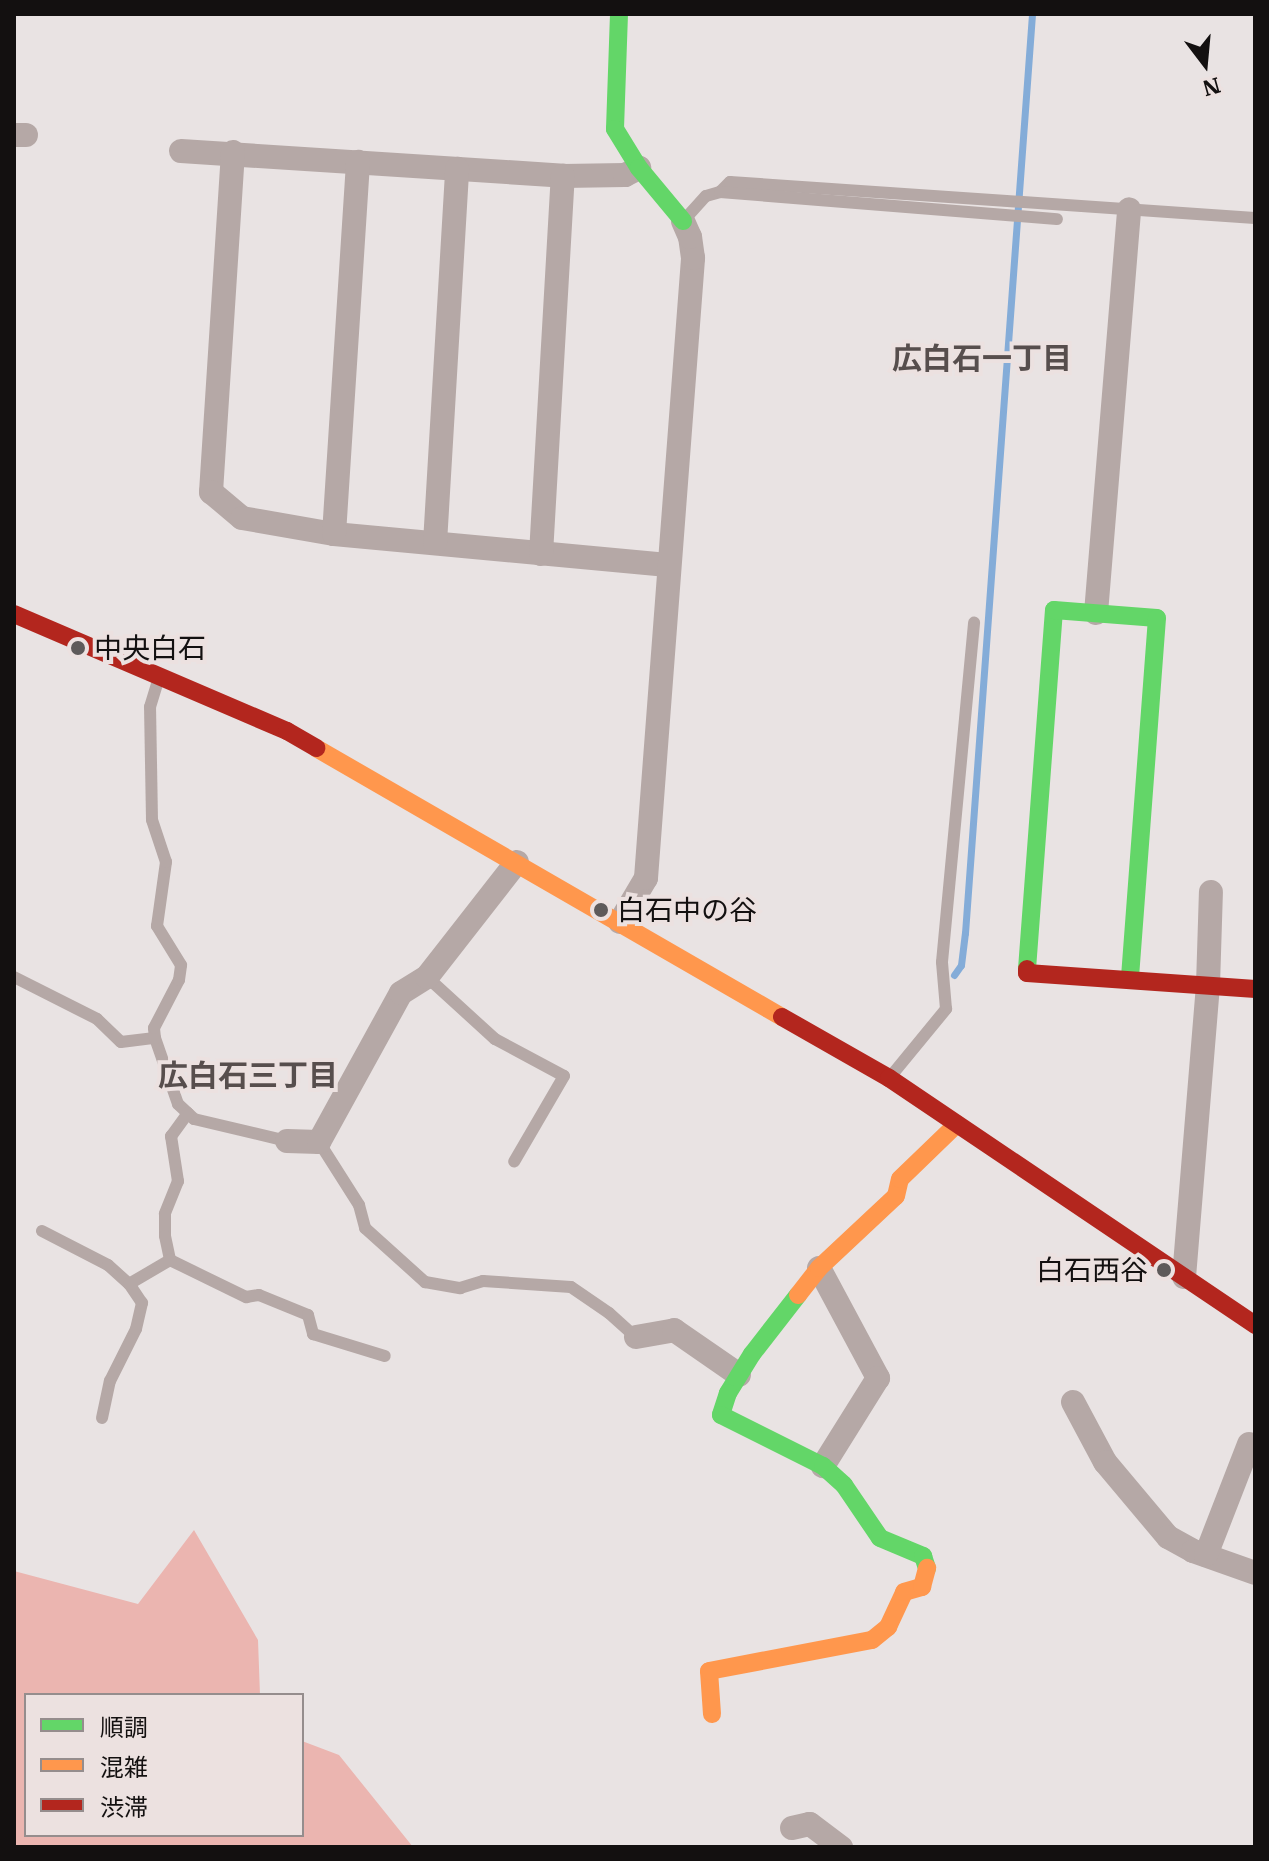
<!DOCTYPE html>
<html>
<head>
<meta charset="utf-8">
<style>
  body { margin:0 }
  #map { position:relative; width:1269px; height:1861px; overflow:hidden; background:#e9e3e3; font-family:"IBM Plex Serif","Noto Sans JP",serif }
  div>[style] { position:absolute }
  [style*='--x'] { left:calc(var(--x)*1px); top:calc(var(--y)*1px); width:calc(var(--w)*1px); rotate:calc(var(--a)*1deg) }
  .forest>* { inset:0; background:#ebb5b0 }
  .stream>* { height:7px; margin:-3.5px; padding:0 3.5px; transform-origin:3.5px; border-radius:3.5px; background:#84acd8 }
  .lane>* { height:12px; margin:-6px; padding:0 6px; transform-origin:6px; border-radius:6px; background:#b5a8a6 }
  .street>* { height:24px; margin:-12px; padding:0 12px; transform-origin:12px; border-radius:12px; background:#b5a8a6 }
  .fast>* { height:18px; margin:-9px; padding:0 9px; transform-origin:9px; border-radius:9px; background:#63d668 }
  .slow>* { height:18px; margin:-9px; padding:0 9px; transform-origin:9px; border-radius:9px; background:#ff974d }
  .jam>* { height:18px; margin:-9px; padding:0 9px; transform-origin:9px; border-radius:9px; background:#b3261e }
  .dots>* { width:22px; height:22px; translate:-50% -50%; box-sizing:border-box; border:4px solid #ece1e0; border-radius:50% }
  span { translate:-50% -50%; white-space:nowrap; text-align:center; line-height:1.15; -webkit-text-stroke:8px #ece1e0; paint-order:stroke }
  .poi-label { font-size:28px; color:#131010 }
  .left { translate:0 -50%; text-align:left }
  .right { translate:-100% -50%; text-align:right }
  .neighbourhood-label { font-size:30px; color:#574e4d; font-weight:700 }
  .frame { position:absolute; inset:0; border:16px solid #131010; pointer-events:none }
  .legend { position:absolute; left:24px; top:1693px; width:280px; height:144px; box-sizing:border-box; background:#ece1e0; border:2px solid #958d8d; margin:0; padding:10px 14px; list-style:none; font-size:24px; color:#131010 }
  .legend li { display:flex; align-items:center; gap:16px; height:40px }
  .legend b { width:40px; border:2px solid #958d8d }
  .north { position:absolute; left:1165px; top:24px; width:80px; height:80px; -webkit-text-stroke:6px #ece1e0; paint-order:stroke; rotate:164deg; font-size:22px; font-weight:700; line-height:32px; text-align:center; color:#131010 }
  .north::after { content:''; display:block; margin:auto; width:28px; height:36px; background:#131010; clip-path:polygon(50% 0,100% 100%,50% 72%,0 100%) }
</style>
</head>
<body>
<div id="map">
  <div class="forest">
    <div style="clip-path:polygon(194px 1530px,258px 1640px,260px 1695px,26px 1695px,26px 1835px,302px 1835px,302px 1741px,339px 1755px,413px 1847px,14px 1847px,14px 1571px,138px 1604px)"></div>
  </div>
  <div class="stream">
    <div style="--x:954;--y:975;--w:12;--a:-55"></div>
    <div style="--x:961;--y:965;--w:32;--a:-83"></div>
    <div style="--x:965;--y:933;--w:921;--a:-85.83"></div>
  </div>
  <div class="lane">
    <div style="--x:720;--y:192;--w:14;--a:-45"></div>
    <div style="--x:730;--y:182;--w:526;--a:3.92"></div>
    <div style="--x:685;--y:219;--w:31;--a:-48"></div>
    <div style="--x:706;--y:196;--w:15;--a:-16"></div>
    <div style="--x:720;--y:192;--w:338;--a:4.6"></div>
    <div style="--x:14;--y:977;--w:93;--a:26.8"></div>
    <div style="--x:97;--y:1019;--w:33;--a:44"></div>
    <div style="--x:121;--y:1042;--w:34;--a:-7"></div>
    <div style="--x:155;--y:1038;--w:70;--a:70.8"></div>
    <div style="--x:178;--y:1104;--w:22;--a:43"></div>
    <div style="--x:194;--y:1119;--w:96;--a:13.3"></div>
    <div style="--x:427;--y:977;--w:92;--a:42.4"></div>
    <div style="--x:495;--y:1039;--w:78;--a:28.2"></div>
    <div style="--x:564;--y:1076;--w:99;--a:120.2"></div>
    <div style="--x:155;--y:1038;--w:10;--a:-96"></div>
    <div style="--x:154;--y:1028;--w:54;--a:-62.5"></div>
    <div style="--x:179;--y:980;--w:15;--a:-82"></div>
    <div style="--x:181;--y:965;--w:46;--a:-121.6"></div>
    <div style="--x:157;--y:926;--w:65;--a:-82"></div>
    <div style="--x:166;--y:862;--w:44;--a:-108.4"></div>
    <div style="--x:152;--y:820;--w:113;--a:-91"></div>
    <div style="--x:150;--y:707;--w:30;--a:-73"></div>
    <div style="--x:891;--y:1076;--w:87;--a:-50.6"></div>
    <div style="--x:946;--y:1009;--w:47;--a:-94.9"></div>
    <div style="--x:942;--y:962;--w:341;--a:-84.6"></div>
    <div style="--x:188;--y:1113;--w:29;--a:126"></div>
    <div style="--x:171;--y:1136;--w:46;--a:81.2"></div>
    <div style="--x:178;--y:1181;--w:35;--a:112"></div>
    <div style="--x:165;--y:1214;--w:22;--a:90"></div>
    <div style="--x:165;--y:1236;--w:25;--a:78"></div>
    <div style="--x:170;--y:1260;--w:85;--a:26"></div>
    <div style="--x:246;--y:1297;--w:13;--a:-9"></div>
    <div style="--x:259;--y:1295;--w:53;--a:22.2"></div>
    <div style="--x:308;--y:1315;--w:20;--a:75"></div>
    <div style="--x:313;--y:1334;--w:75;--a:17"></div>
    <div style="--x:319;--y:1142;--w:75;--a:57.6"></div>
    <div style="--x:359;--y:1205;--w:24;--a:75"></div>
    <div style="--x:365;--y:1228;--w:81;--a:42"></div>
    <div style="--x:425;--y:1282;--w:36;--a:10"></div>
    <div style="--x:460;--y:1288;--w:24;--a:-17"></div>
    <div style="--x:483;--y:1281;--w:88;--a:3.9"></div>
    <div style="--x:571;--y:1287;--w:46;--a:34.4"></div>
    <div style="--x:609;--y:1313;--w:36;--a:42"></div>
    <div style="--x:42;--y:1231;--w:74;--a:27.3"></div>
    <div style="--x:108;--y:1265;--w:28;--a:42"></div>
    <div style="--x:102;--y:1418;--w:38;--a:-78"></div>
    <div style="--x:110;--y:1381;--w:58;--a:-63.4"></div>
    <div style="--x:136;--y:1329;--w:27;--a:-77"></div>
    <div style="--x:142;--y:1303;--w:23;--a:-124"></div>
    <div style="--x:129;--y:1284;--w:48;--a:-30.3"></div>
  </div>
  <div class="street">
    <div style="--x:14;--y:135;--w:12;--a:0"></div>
    <div style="--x:181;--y:151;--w:383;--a:3.7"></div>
    <div style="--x:563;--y:176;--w:62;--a:-0.9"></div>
    <div style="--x:625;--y:175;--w:16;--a:-27"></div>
    <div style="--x:233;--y:152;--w:341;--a:93.7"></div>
    <div style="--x:211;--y:492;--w:40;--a:40"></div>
    <div style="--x:242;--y:518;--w:93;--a:9.9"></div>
    <div style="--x:334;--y:534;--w:335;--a:5.3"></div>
    <div style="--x:334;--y:534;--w:373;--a:-86.3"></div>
    <div style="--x:435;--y:543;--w:375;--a:-86.6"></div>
    <div style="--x:541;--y:554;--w:379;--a:-86.7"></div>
    <div style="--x:1096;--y:613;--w:405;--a:-85.3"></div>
    <div style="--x:620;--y:922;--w:51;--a:-59.4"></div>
    <div style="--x:646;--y:878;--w:622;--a:-85.66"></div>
    <div style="--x:693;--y:258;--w:21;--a:-98"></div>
    <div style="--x:690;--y:237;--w:17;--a:-114"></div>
    <div style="--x:287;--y:1141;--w:32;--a:2"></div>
    <div style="--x:319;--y:1142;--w:170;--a:-61.2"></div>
    <div style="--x:401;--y:993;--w:31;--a:-32"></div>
    <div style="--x:427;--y:977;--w:146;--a:-52"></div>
    <div style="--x:819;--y:1268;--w:125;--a:61.8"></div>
    <div style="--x:878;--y:1378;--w:104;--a:122"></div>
    <div style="--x:1184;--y:1277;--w:293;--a:-85.3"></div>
    <div style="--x:1208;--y:985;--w:93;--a:-88.2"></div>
    <div style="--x:636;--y:1337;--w:39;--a:-10"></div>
    <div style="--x:674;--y:1330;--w:79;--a:34.7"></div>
    <div style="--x:1073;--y:1402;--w:68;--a:61.9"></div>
    <div style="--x:1105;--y:1462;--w:98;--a:50"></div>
    <div style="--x:1168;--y:1537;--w:29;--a:29"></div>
    <div style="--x:1193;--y:1551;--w:66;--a:19.5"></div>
    <div style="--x:1206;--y:1555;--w:119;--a:-68.8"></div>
    <div style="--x:792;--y:1828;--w:18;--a:-13"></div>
    <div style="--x:810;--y:1824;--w:39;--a:37"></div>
  </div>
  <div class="fast">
    <div style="--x:619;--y:14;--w:115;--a:92"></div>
    <div style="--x:615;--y:129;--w:46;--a:58.4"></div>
    <div style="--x:639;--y:168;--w:69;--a:50.3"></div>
    <div style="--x:1027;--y:969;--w:360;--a:-85.7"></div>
    <div style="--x:1054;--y:610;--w:103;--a:4.4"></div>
    <div style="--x:1157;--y:618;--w:363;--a:94.3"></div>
    <div style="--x:798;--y:1295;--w:75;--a:127.9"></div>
    <div style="--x:752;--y:1354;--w:46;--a:121.6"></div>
    <div style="--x:728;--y:1393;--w:23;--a:108"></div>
    <div style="--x:721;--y:1415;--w:114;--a:26.6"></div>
    <div style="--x:823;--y:1466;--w:28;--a:42"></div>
    <div style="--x:844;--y:1485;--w:64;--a:55.8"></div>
    <div style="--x:880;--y:1538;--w:47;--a:22.7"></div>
    <div style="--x:923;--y:1556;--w:13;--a:72"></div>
  </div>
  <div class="slow">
    <div style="--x:316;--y:748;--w:538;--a:30"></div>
    <div style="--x:798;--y:1295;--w:34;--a:-52"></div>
    <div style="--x:819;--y:1268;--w:105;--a:-43.1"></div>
    <div style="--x:896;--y:1196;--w:17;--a:-77"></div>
    <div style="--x:900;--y:1179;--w:79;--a:-44"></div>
    <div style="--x:712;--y:1714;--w:43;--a:-94"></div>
    <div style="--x:709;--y:1671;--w:166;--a:-10.8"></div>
    <div style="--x:872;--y:1640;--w:21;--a:-39"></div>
    <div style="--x:888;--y:1627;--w:38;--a:-65"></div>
    <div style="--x:904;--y:1592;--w:19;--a:-16"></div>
    <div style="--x:922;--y:1587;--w:20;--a:-75"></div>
  </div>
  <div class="jam">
    <div style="--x:14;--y:614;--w:297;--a:23.2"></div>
    <div style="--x:287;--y:731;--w:34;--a:30"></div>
    <div style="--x:1027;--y:969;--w:4;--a:90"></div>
    <div style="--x:1027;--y:973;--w:229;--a:4"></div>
    <div style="--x:782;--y:1017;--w:123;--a:29.7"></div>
    <div style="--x:889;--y:1078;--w:442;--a:34"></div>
  </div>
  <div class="dots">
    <div style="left:78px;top:648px;background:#5e5a5a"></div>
    <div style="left:601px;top:910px;background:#5e5a5a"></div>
    <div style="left:1164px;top:1270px;background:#5e5a5a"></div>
  </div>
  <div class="poi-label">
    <span class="left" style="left:94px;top:648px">中央白石</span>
    <span class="left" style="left:617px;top:910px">白石中の谷</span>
    <span class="right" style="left:1148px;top:1270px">白石西谷</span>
  </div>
  <div class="neighbourhood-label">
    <span style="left:982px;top:358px">広白石一丁目</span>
    <span style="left:248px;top:1075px">広白石三丁目</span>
  </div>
  <div class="frame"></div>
  <ul class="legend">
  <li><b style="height:10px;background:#63d668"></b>順調</li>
  <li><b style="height:10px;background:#ff974d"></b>混雑</li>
  <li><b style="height:10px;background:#b3261e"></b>渋滞</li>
  </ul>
  <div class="north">N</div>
</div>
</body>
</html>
